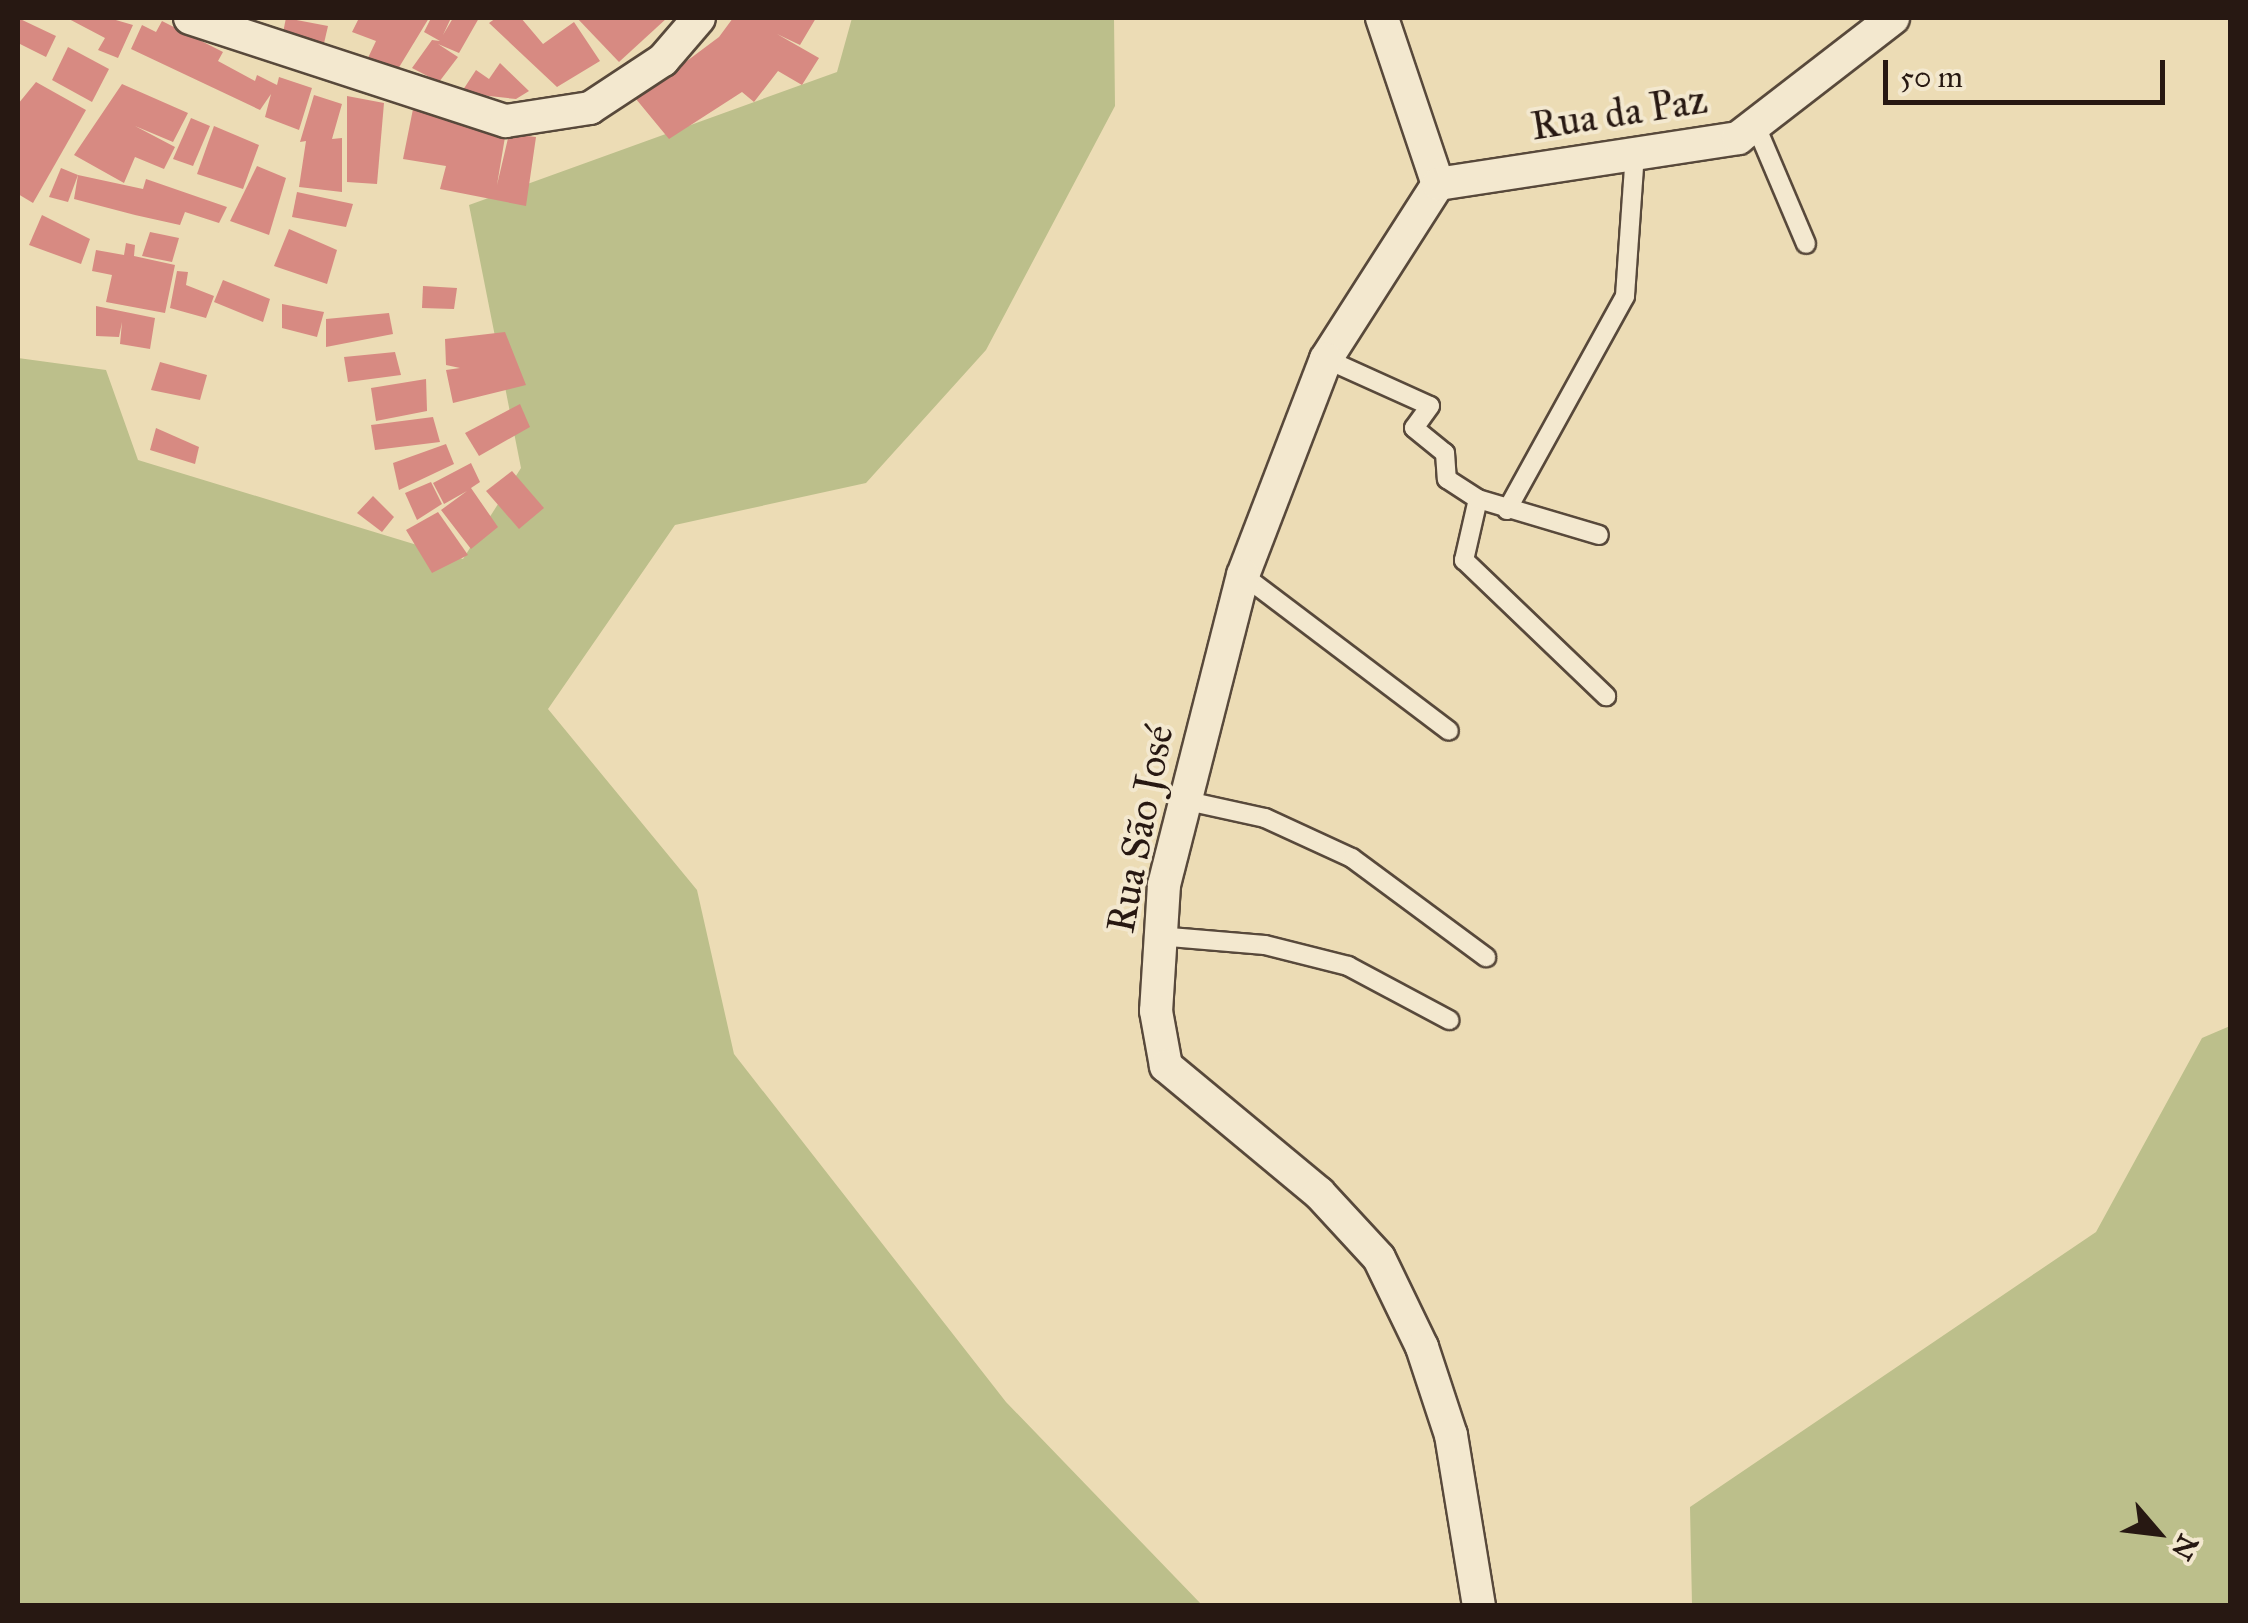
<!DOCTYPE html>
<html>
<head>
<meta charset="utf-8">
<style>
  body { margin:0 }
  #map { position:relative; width:2248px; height:1623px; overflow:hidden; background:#ecdcb5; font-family:"IM FELL Great Primer",serif }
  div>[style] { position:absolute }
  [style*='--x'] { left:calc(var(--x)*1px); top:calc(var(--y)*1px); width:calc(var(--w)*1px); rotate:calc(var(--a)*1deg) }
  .green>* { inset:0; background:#bcbf8b }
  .building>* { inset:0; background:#d78a82 }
  .roads { filter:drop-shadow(2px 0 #58493b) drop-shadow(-2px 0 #58493b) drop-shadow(0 2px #58493b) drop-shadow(0 -2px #58493b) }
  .service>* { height:18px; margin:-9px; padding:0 9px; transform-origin:9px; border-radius:9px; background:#f3e8cf }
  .minor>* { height:32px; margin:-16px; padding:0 16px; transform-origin:16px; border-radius:16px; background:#f3e8cf }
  span { translate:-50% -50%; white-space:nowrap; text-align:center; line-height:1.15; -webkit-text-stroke:8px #f3e8cf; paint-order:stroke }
  .street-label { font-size:40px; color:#271812 }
  .frame { position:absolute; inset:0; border:20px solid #271812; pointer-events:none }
  .north { position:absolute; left:2108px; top:1483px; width:100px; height:100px; -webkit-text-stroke:8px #f3e8cf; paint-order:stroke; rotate:118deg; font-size:28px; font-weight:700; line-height:40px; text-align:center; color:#271812 }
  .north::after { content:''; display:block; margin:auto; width:35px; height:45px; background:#271812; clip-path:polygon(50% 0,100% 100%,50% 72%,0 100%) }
  .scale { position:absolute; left:1883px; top:60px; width:282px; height:45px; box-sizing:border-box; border:5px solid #271812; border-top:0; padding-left:12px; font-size:30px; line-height:35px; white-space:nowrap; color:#271812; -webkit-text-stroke:8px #f3e8cf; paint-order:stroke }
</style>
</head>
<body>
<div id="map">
  <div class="green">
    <div style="clip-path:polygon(852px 18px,1114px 18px,1115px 106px,986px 350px,866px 483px,675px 525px,548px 709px,697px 890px,734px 1054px,1006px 1402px,1202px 1605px,18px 1606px,18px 358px,106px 370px,138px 460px,463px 559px,521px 468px,469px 205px,837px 72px)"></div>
    <div style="clip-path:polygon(2230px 1026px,2230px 1605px,1692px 1605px,1690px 1507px,2096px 1232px,2202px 1038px)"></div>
  </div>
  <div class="building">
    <div style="clip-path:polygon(18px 18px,56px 36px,46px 57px,18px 43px)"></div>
    <div style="clip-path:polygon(67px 18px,109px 18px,133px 25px,118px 58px,98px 50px,105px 38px)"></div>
    <div style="clip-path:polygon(286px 18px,328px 26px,322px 52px,280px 47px)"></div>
    <div style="clip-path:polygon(359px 18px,429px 18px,398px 69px,367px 60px,376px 41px,352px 32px)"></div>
    <div style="clip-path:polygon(431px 18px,451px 18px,443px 35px,453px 18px,479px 18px,459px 53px,438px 44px,458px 57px,439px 82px,412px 68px,432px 40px,440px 41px,424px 32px)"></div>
    <div style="clip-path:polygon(496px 18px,521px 18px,543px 44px,574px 22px,600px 61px,557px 87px,489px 23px)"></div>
    <div style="clip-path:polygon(577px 18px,667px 18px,619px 62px)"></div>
    <div style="clip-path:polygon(733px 18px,816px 18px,800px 45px,777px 34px,819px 58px,802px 85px,778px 71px,754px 102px,742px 92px,669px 139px,636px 99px,719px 37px)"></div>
    <div style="clip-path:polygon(162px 21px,223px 52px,218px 61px,255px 81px,257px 75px,277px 85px,279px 77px,312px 88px,299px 130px,265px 117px,271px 94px,260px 110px,131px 49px,142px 25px,156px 32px)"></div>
    <div style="clip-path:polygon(68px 47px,109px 69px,92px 102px,52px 80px)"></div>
    <div style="clip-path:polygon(500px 63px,529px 91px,516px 99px,461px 93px,476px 70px,489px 79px)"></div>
    <div style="clip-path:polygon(36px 82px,86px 110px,33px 203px,18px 194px,18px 104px)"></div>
    <div style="clip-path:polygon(122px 84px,188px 113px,173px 142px,135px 126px,175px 147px,164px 169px,135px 157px,124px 183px,74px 155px)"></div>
    <div style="clip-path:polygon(314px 95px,342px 104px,332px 139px,342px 138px,342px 192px,299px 187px,306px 141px,300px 142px)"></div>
    <div style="clip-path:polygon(347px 96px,384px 103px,377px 184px,347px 182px)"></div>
    <div style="clip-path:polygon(413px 109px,506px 131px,497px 185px,509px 134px,536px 137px,526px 206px,440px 189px,446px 166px,403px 159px)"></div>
    <div style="clip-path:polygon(191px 118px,210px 126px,193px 166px,173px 159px)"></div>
    <div style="clip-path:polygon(214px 126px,259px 145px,243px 189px,197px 174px)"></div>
    <div style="clip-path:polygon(257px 166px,286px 178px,269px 235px,230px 221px)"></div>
    <div style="clip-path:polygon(61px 168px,78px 175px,68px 202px,49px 197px)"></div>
    <div style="clip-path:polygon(78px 175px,143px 189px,146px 179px,227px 207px,219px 223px,185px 212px,180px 225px,135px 215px,74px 199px)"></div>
    <div style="clip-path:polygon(297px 192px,353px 204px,346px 227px,292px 217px)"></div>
    <div style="clip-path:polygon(42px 215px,90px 239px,81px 264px,29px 245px)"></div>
    <div style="clip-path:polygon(289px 229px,337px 250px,327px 284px,274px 266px)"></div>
    <div style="clip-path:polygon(150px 232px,179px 238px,172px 262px,142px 256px)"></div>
    <div style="clip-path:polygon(126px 243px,135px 245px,134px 256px,175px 265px,165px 313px,106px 302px,112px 275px,92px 271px,96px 250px,124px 255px)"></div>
    <div style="clip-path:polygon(177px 271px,188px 272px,186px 285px,214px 296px,206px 318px,170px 308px)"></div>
    <div style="clip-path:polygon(223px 280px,270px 299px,263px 322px,214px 302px)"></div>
    <div style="clip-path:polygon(423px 286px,457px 288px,454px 309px,422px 308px)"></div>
    <div style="clip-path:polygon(282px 304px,324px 312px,317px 337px,282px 328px)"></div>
    <div style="clip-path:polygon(96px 306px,155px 318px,150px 349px,120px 344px,122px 322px,119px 337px,96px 336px)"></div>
    <div style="clip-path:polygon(389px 313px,393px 334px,326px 347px,326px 319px)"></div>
    <div style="clip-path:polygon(505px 332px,526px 385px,453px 403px,446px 370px,460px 368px,446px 365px,445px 339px)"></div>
    <div style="clip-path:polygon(395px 352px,401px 375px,348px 382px,344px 357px)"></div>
    <div style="clip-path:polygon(160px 362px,207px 375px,200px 400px,151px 390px)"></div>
    <div style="clip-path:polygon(426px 379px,427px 411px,376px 421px,371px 388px)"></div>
    <div style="clip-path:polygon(520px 404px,530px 427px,479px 456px,465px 433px)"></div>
    <div style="clip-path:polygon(433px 417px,440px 442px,375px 450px,371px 425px)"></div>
    <div style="clip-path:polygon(156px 428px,199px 447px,195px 464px,150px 450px)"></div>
    <div style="clip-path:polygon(446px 444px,454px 464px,399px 490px,393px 463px)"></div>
    <div style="clip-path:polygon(471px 463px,480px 482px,471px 488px,498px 527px,471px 549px,441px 510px,467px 491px,444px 504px,433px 483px)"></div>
    <div style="clip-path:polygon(512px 471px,544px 508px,519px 529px,486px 491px)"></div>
    <div style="clip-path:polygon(431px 482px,442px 504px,417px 520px,405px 493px)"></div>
    <div style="clip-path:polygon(373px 496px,394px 517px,382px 532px,357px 513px)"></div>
    <div style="clip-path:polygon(438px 512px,468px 555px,432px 573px,406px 530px)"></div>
  </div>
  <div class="roads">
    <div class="service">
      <div style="--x:1756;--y:126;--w:128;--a:67"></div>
      <div style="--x:1326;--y:359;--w:114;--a:24.3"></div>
      <div style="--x:1430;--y:406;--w:27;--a:126"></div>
      <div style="--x:1414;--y:428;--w:40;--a:39"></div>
      <div style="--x:1445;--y:453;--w:26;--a:86"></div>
      <div style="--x:1447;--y:479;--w:37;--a:33"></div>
      <div style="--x:1478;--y:499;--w:63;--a:102.9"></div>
      <div style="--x:1464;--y:560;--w:197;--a:43.8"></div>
      <div style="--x:1478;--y:499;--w:126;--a:16.6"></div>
      <div style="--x:1507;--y:510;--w:244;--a:-61.1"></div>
      <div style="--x:1625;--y:296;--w:142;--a:-86"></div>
      <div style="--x:1243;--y:575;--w:258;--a:37.1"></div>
      <div style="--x:1183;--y:800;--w:84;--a:12.4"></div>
      <div style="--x:1265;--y:818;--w:96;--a:24.7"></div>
      <div style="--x:1352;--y:858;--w:167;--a:36.5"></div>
      <div style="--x:1158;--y:936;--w:107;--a:4.8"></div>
      <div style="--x:1265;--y:945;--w:86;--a:14.2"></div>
      <div style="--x:1348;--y:966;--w:115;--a:28.1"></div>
    </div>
    <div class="minor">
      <div style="--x:190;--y:18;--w:332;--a:18.1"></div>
      <div style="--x:506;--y:121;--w:85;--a:-8.8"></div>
      <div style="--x:590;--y:108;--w:87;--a:-33.3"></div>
      <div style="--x:663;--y:60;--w:55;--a:-49.4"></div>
      <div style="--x:1382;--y:18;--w:175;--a:71.4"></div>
      <div style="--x:1438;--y:184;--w:208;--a:122.6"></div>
      <div style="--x:1326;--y:359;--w:231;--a:111"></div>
      <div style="--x:1243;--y:575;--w:320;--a:104.3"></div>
      <div style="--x:1164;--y:885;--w:126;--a:93.6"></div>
      <div style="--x:1156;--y:1011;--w:56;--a:79.7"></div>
      <div style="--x:1166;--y:1066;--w:199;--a:39.7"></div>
      <div style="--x:1319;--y:1193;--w:88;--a:47.3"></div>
      <div style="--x:1379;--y:1258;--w:99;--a:64.2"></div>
      <div style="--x:1422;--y:1347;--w:93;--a:71.8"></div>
      <div style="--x:1451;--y:1435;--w:173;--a:80.7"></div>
      <div style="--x:1438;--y:184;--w:304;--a:-8.7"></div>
      <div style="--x:1738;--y:138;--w:196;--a:-37.7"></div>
    </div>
  </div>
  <div class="street-label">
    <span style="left:1619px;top:113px;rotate:-9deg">Rua da Paz</span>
    <span style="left:1140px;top:829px;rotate:-79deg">Rua São José</span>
  </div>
  <div class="frame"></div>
  <div class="north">N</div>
  <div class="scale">50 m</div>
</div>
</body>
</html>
